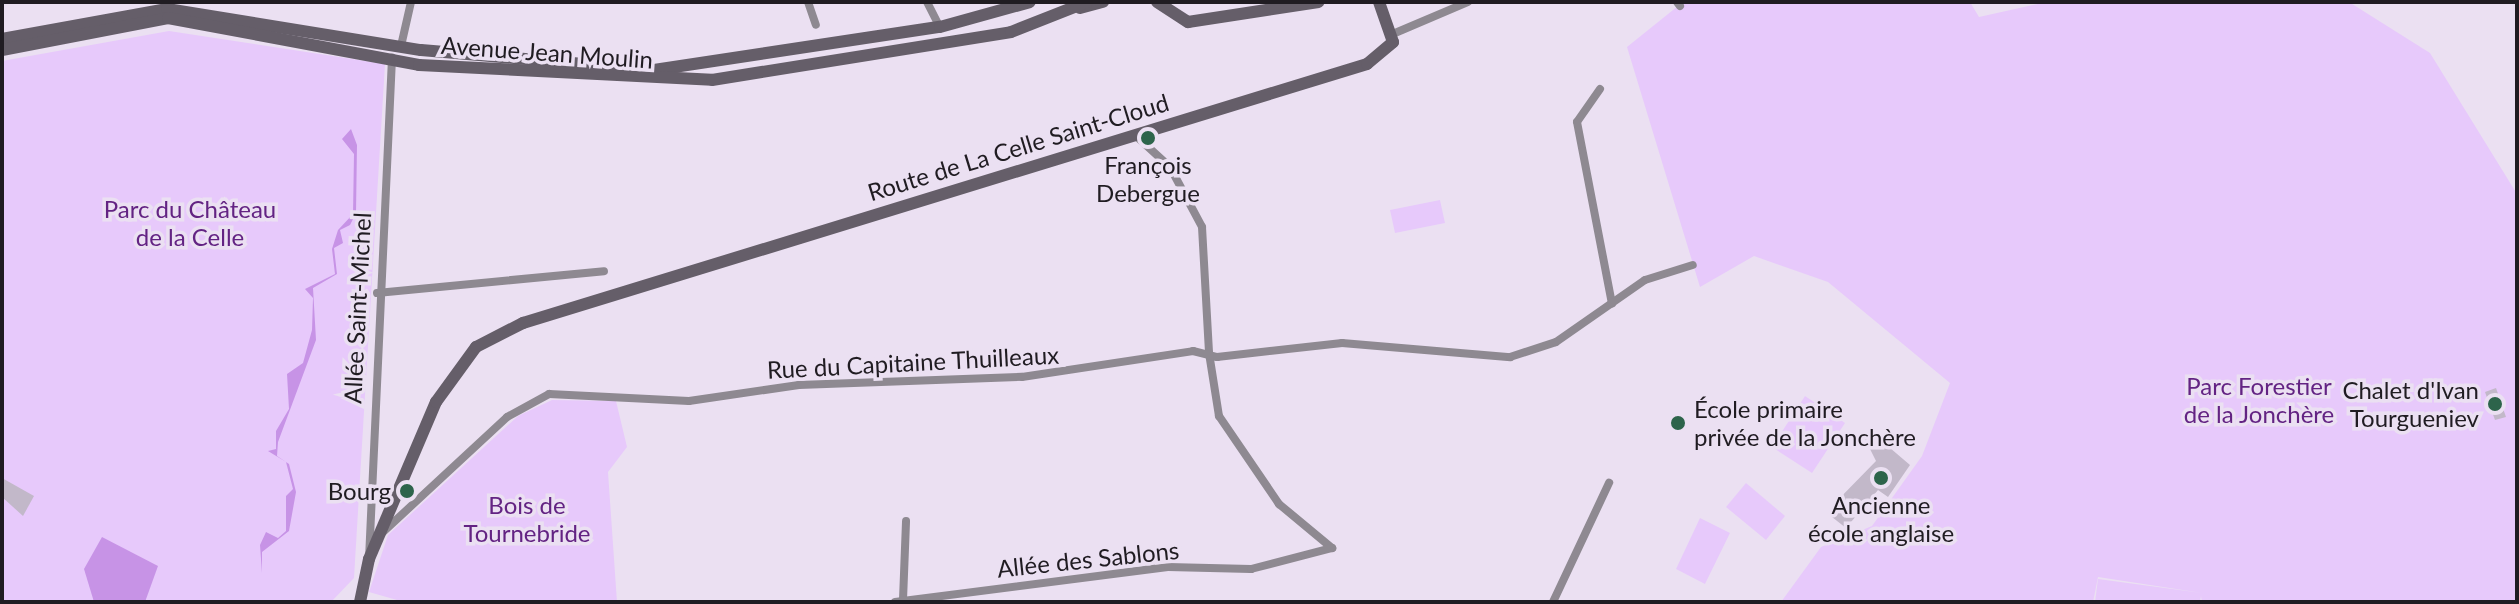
<!DOCTYPE html>
<html>
<head>
<meta charset="utf-8">
<style>
  body { margin:0 }
  #map { position:relative; width:2519px; height:604px; overflow:hidden; background:#ebe0f2; font-family:Lato,sans-serif }
  div>[style] { position:absolute }
  [style*='--x'] { left:calc(var(--x)*1px); top:calc(var(--y)*1px); width:calc(var(--w)*1px); rotate:calc(var(--a)*1deg) }
  .green>* { inset:0; background:#e7c9fb }
  .water>* { inset:0; background:#c793e6 }
  .building>* { inset:0; background:#c2b8c9 }
  .street>* { height:8px; margin:-4px; padding:0 4px; transform-origin:4px; border-radius:4px; background:#8e8991 }
  .secondary>* { height:12px; margin:-6px; padding:0 6px; transform-origin:6px; border-radius:6px; background:#655e69 }
  .dots>* { width:22px; height:22px; translate:-50% -50%; box-sizing:border-box; border:4px solid #ebe0f2; border-radius:50% }
  span { translate:-50% -50%; white-space:nowrap; text-align:center; line-height:1.15; -webkit-text-stroke:7px #ebe0f2; paint-order:stroke }
  .street-label { font-size:24px; color:#201c22 }
  .poi-label { font-size:24px; color:#201c22 }
  .right { translate:-100% -50%; text-align:right }
  .left { translate:0 -50%; text-align:left }
  .park-label { font-size:24px; color:#632383 }
  .frame { position:absolute; inset:0; border:4px solid #201c22; pointer-events:none }
</style>
</head>
<body>
<div id="map">
  <div class="green">
    <div style="clip-path:polygon(1683px 2px,1970px 2px,1979px 17px,2047px 2px,2349px 2px,2430px 53px,2517px 194px,2517px 602px,2202px 602px,2201px 596px,2200px 602px,2095px 602px,2098px 579px,2202px 593px,2098px 577px,2093px 602px,1781px 602px,1821px 547px,1872px 526px,1922px 456px,1950px 383px,1828px 282px,1754px 256px,1700px 287px,1627px 47px)"></div>
    <div style="clip-path:polygon(169px 31px,385px 64px,354px 578px,331px 602px,2px 602px,2px 61px)"></div>
    <div style="clip-path:polygon(1440px 200px,1445px 223px,1395px 233px,1390px 210px)"></div>
    <div style="clip-path:polygon(1805px 396px,1845px 423px,1812px 473px,1772px 447px)"></div>
    <div style="clip-path:polygon(552px 400px,616px 401px,627px 447px,608px 472px,617px 602px,404px 602px,369px 592px,388px 535px,518px 416px)"></div>
    <div style="clip-path:polygon(1746px 483px,1785px 516px,1766px 540px,1726px 507px)"></div>
    <div style="clip-path:polygon(1700px 518px,1730px 533px,1705px 584px,1676px 569px)"></div>
  </div>
  <div class="water">
    <div style="clip-path:polygon(351px 129px,357px 145px,356px 213px,350px 225px,340px 230px,343px 243px,334px 248px,337px 274px,313px 288px,316px 340px,278px 442px,277px 456px,289px 464px,296px 492px,289px 531px,262px 552px,262px 573px,260px 545px,266px 532px,278px 538px,286px 531px,286px 496px,293px 489px,286px 462px,268px 451px,276px 449px,276px 431px,289px 409px,287px 374px,303px 363px,312px 330px,313px 298px,305px 289px,335px 274px,332px 249px,338px 230px,353px 214px,354px 154px,342px 139px)"></div>
    <div style="clip-path:polygon(102px 537px,158px 566px,145px 602px,94px 602px,84px 569px)"></div>
  </div>
  <div class="building">
    <div style="clip-path:polygon(2496px 388px,2506px 417px,2495px 420px,2485px 392px)"></div>
    <div style="clip-path:polygon(1876px 436px,1910px 465px,1888px 497px,1878px 490px,1846px 528px,1832px 517px,1833px 505px,1876px 461px,1865px 439px)"></div>
    <div style="clip-path:polygon(2px 478px,34px 496px,23px 516px,2px 497px)"></div>
  </div>
  <div class="street">
    <div style="--x:808;--y:2;--w:24;--a:71"></div>
    <div style="--x:927;--y:2;--w:28;--a:63"></div>
    <div style="--x:1677;--y:2;--w:5;--a:53"></div>
    <div style="--x:1395;--y:33;--w:79;--a:-23"></div>
    <div style="--x:401;--y:46;--w:45;--a:-77.2"></div>
    <div style="--x:1600;--y:89;--w:40;--a:124.9"></div>
    <div style="--x:1577;--y:122;--w:185;--a:79.1"></div>
    <div style="--x:1135;--y:135;--w:47;--a:42.4"></div>
    <div style="--x:1170;--y:167;--w:68;--a:61.9"></div>
    <div style="--x:1202;--y:227;--w:126;--a:86.8"></div>
    <div style="--x:377;--y:293;--w:228;--a:-5.5"></div>
    <div style="--x:1209;--y:353;--w:64;--a:81"></div>
    <div style="--x:1219;--y:416;--w:107;--a:55.7"></div>
    <div style="--x:1279;--y:504;--w:69;--a:39.7"></div>
    <div style="--x:383;--y:532;--w:169;--a:-42.8"></div>
    <div style="--x:507;--y:417;--w:48;--a:-28.7"></div>
    <div style="--x:549;--y:394;--w:140;--a:2.9"></div>
    <div style="--x:689;--y:401;--w:111;--a:-8.3"></div>
    <div style="--x:799;--y:385;--w:223;--a:-2.1"></div>
    <div style="--x:1022;--y:377;--w:173;--a:-8.6"></div>
    <div style="--x:1193;--y:351;--w:25;--a:14"></div>
    <div style="--x:1217;--y:357;--w:126;--a:-6.4"></div>
    <div style="--x:1342;--y:343;--w:169;--a:4.8"></div>
    <div style="--x:1510;--y:357;--w:48;--a:-18.1"></div>
    <div style="--x:1556;--y:342;--w:108;--a:-34.9"></div>
    <div style="--x:1645;--y:280;--w:50;--a:-17.4"></div>
    <div style="--x:369;--y:559;--w:502;--a:-87.37"></div>
    <div style="--x:903;--y:600;--w:79;--a:-87.8"></div>
    <div style="--x:895;--y:602;--w:275;--a:-7.3"></div>
    <div style="--x:1168;--y:567;--w:83;--a:1.4"></div>
    <div style="--x:1251;--y:569;--w:84;--a:-14.5"></div>
    <div style="--x:1553;--y:602;--w:132;--a:-64.8"></div>
  </div>
  <div class="secondary">
    <div style="--x:1157;--y:2;--w:37;--a:33"></div>
    <div style="--x:1188;--y:22;--w:132;--a:-8.7"></div>
    <div style="--x:1080;--y:8;--w:24;--a:-15"></div>
    <div style="--x:2;--y:39;--w:168;--a:-10.3"></div>
    <div style="--x:167;--y:9;--w:257;--a:9.2"></div>
    <div style="--x:421;--y:50;--w:234;--a:4.9"></div>
    <div style="--x:654;--y:70;--w:289;--a:-8.6"></div>
    <div style="--x:940;--y:27;--w:93;--a:-15.5"></div>
    <div style="--x:2;--y:50;--w:169;--a:-10.9"></div>
    <div style="--x:168;--y:18;--w:255;--a:10.6"></div>
    <div style="--x:419;--y:65;--w:293;--a:2.9"></div>
    <div style="--x:712;--y:80;--w:303;--a:-9.1"></div>
    <div style="--x:1011;--y:32;--w:82;--a:-21.5"></div>
    <div style="--x:360;--y:602;--w:44;--a:-78.2"></div>
    <div style="--x:369;--y:559;--w:171;--a:-66.9"></div>
    <div style="--x:436;--y:402;--w:68;--a:-54"></div>
    <div style="--x:476;--y:347;--w:53;--a:-27.1"></div>
    <div style="--x:523;--y:323;--w:883;--a:-17.06"></div>
    <div style="--x:1367;--y:64;--w:34;--a:-40"></div>
    <div style="--x:1393;--y:42;--w:42;--a:-109.3"></div>
  </div>
  <div class="dots">
    <div style="left:1148px;top:138px;background:#2d644b"></div>
    <div style="left:2495px;top:404px;background:#2d644b"></div>
    <div style="left:1678px;top:423px;background:#2d644b"></div>
    <div style="left:1881px;top:478px;background:#2d644b"></div>
    <div style="left:407px;top:491px;background:#2d644b"></div>
  </div>
  <div class="street-label">
    <span style="left:547px;top:52px;rotate:4deg">Avenue Jean Moulin</span>
    <span style="left:1018px;top:147px;rotate:-17deg">Route de La Celle Saint-Cloud</span>
    <span style="left:357px;top:308px;rotate:-87deg">Allée Saint-Michel</span>
    <span style="left:913px;top:362px;rotate:-3deg">Rue du Capitaine Thuilleaux</span>
    <span style="left:1088px;top:559px;rotate:-6deg">Allée des Sablons</span>
  </div>
  <div class="poi-label">
    <span style="left:1148px;top:179px">François<br>Debergue</span>
    <span class="right" style="left:2479px;top:404px">Chalet d'Ivan<br>Tourgueniev</span>
    <span class="left" style="left:1694px;top:423px">École primaire<br>privée de la Jonchère</span>
    <span class="right" style="left:391px;top:491px">Bourg</span>
    <span style="left:1881px;top:519px">Ancienne<br>école anglaise</span>
  </div>
  <div class="park-label">
    <span style="left:190px;top:223px">Parc du Château<br>de la Celle</span>
    <span style="left:2259px;top:400px">Parc Forestier<br>de la Jonchère</span>
    <span style="left:527px;top:519px">Bois de<br>Tournebride</span>
  </div>
  <div class="frame"></div>
</div>
</body>
</html>
